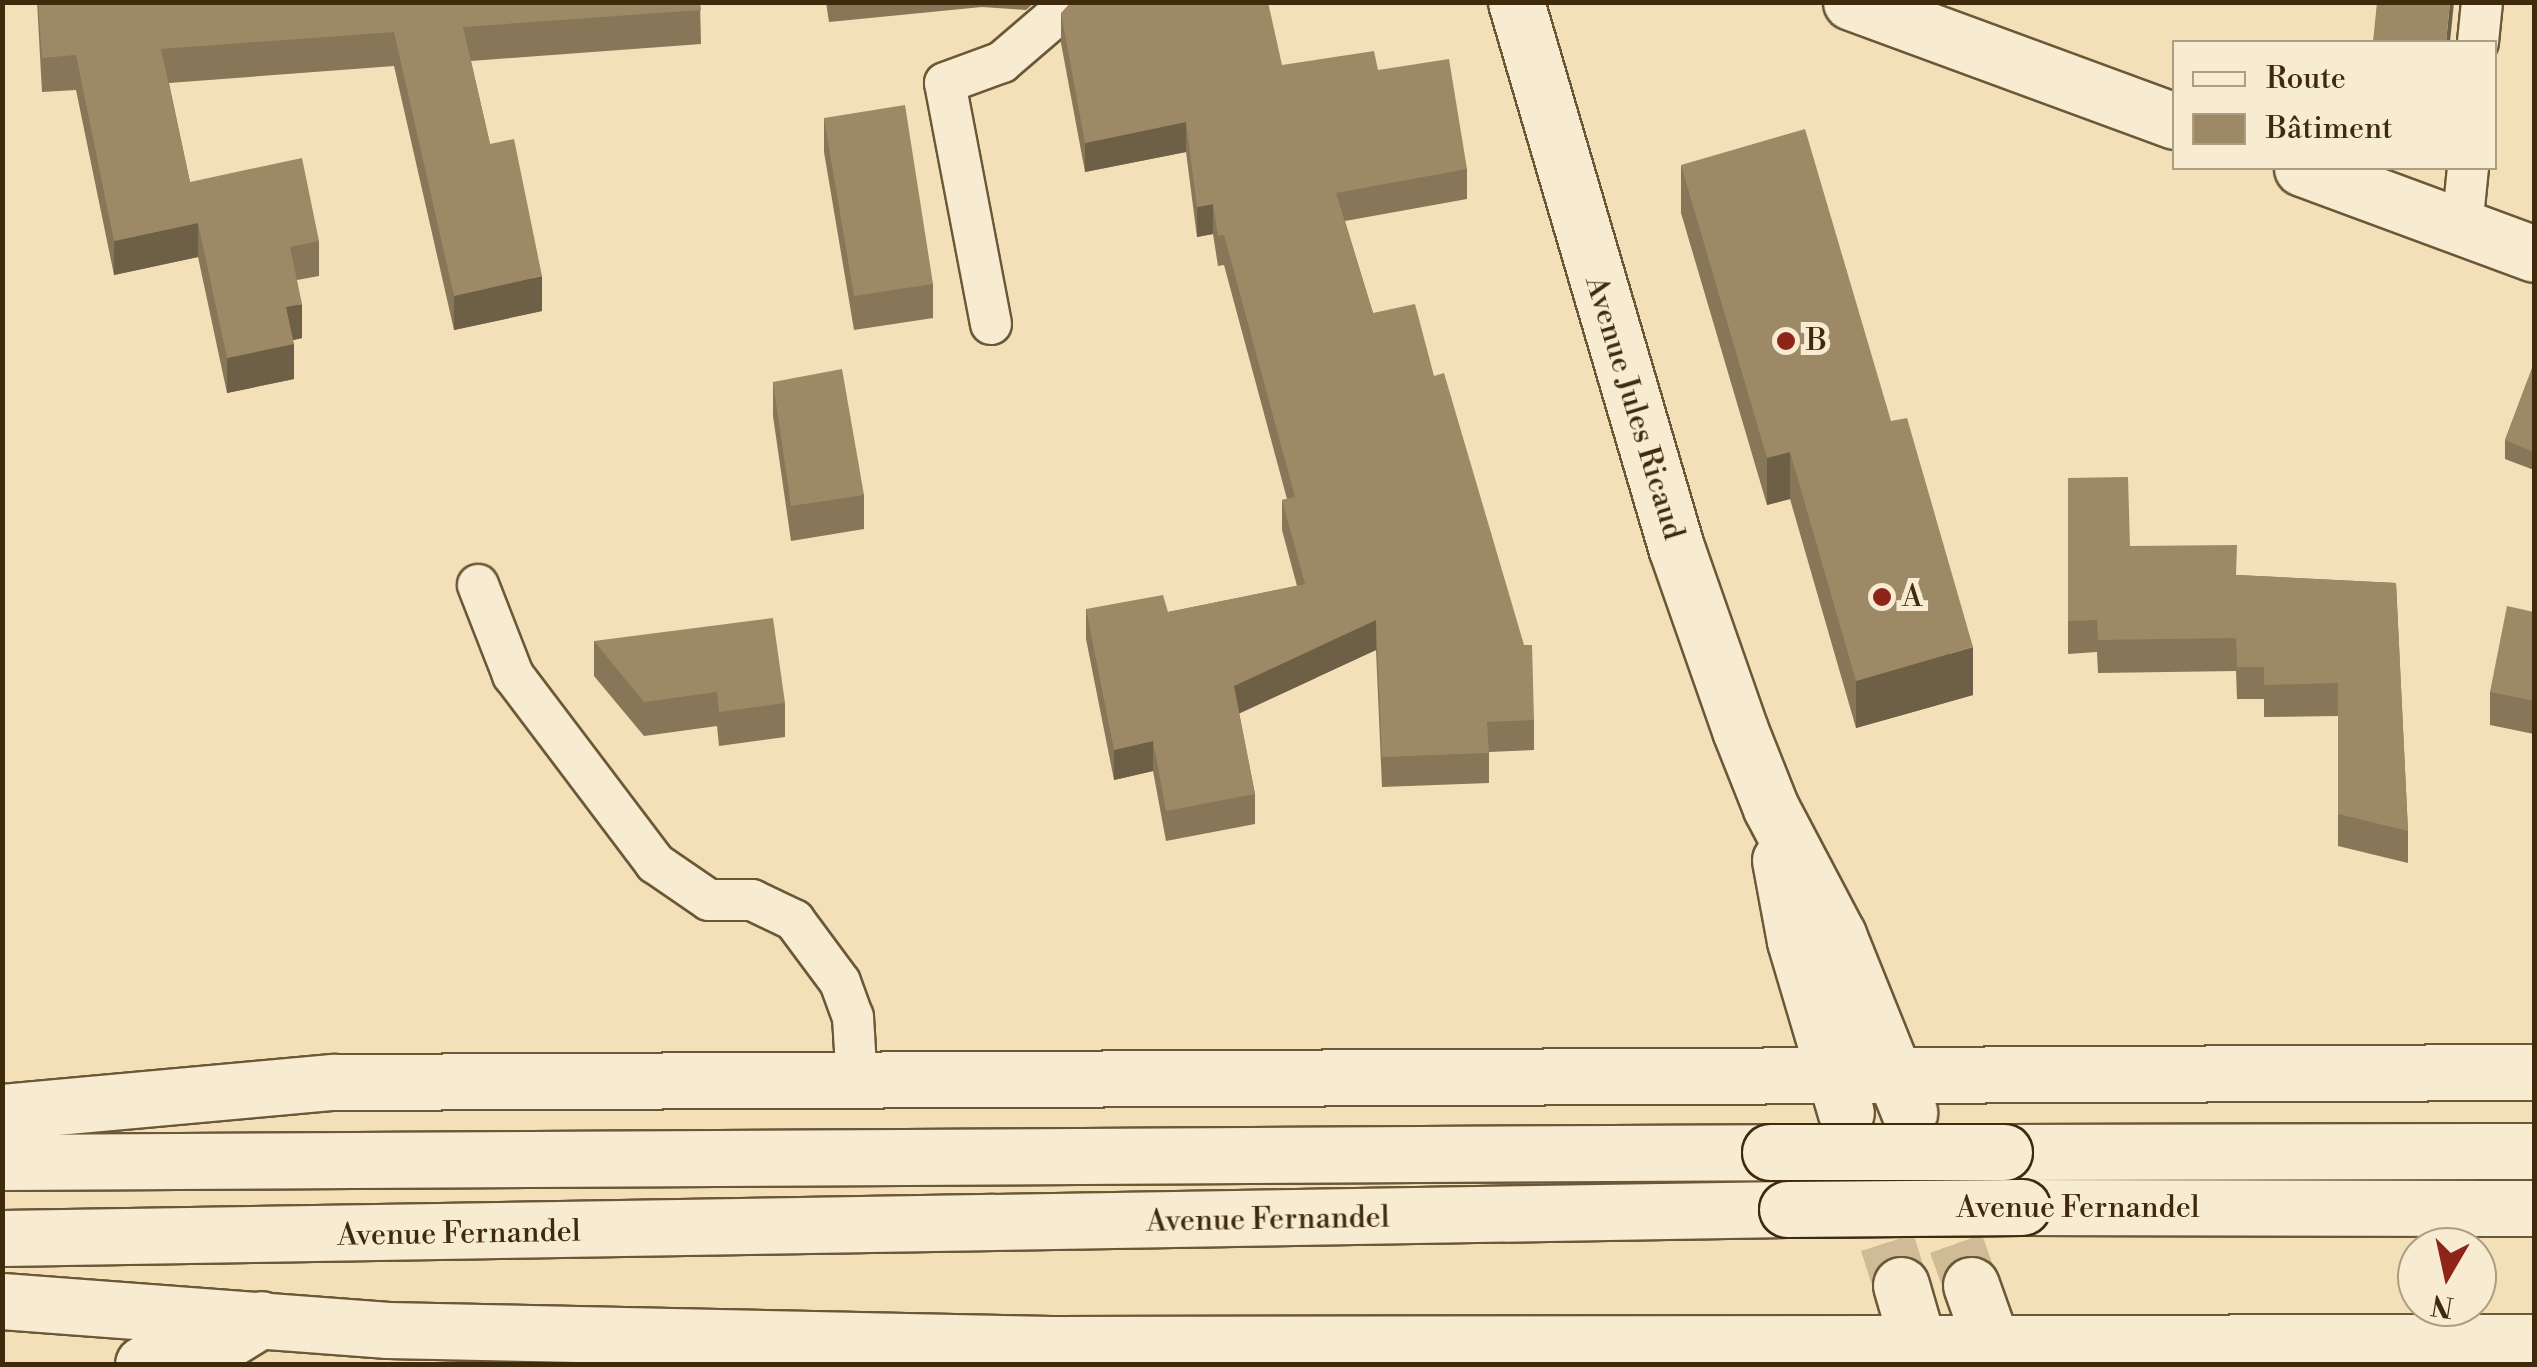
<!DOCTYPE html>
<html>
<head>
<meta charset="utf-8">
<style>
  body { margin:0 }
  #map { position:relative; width:2537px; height:1367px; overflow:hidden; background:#f3e0b8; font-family:"Libre Bodoni",serif }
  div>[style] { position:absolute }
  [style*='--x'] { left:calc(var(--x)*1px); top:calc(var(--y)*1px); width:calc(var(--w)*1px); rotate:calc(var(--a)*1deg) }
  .tertiary-tunnel>* { height:55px; margin-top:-27.5px; transform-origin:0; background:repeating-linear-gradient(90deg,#cfbc96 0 55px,transparent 0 83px) }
  .roads { filter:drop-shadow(2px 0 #6c5837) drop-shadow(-2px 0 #6c5837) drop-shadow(0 2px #6c5837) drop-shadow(0 -2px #6c5837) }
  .service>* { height:40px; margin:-20px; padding:0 20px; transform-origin:20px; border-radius:20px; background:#f7ebd1 }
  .minor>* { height:55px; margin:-27.5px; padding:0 27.5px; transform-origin:27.5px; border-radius:27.5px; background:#f7ebd1 }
  .tertiary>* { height:55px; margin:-27.5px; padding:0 27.5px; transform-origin:27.5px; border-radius:27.5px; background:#f7ebd1 }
  .secondary>* { height:55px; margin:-27.5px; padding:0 27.5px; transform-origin:27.5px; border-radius:27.5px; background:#f7ebd1 }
  .bridges { filter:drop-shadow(2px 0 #3f2b0c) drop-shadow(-2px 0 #3f2b0c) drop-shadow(0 2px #3f2b0c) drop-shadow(0 -2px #3f2b0c) }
  .secondary-bridge>* { height:55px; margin:-27.5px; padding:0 27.5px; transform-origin:27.5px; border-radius:27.5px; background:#f7ebd1 }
  .wall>* { inset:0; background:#877657 }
  .shaded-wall>* { inset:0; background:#6e6047 }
  .building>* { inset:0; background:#9d8965 }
  .dots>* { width:28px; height:28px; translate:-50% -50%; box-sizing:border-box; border:5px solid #f7ebd1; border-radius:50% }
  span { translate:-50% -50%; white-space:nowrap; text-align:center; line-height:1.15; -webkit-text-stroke:10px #f7ebd1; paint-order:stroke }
  .poi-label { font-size:30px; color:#3f2b0c }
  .left { translate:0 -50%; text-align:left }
  .street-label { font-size:30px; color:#3f2b0c }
  .frame { position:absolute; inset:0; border:5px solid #3f2b0c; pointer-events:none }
  .legend { position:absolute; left:2172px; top:40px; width:325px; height:130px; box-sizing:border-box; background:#f7ebd1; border:2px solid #ad9e82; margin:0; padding:12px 18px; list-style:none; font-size:30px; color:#3f2b0c }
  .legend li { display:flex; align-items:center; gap:20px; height:50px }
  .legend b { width:50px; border:2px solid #ad9e82 }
  .north { position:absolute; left:2397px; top:1227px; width:100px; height:100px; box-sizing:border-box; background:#f7ebd1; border:2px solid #ad9e82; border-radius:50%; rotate:189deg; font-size:28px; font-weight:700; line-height:40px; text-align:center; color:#3f2b0c }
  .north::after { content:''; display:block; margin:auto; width:35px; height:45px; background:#8f2418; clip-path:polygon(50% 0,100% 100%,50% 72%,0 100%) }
</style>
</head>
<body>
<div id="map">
  <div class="tertiary-tunnel">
    <div style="--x:1862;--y:1163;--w:128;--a:72.3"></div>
    <div style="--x:1928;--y:1165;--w:127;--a:70.3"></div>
  </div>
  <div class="roads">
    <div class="service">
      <div style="--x:2478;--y:42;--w:40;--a:-84.3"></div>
      <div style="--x:2462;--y:227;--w:59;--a:-84.2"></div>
      <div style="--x:991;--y:324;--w:245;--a:-100.8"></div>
      <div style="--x:945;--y:83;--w:61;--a:-20.2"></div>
      <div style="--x:1002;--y:62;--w:92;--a:-40.6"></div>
      <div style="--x:478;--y:585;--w:97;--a:68.7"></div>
      <div style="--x:513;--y:675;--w:236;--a:52.9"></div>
      <div style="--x:655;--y:863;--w:65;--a:34.4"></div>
      <div style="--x:709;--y:900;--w:43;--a:0"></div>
      <div style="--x:752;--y:900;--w:47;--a:25.5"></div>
      <div style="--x:794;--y:920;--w:77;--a:53.4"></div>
      <div style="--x:840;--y:982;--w:37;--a:70"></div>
      <div style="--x:853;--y:1017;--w:67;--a:86.6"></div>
    </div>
    <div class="minor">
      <div style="--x:1851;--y:2;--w:344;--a:20.2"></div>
      <div style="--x:2302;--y:168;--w:247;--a:20.3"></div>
      <div style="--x:1916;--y:1343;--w:618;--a:-0.09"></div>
      <div style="--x:143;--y:1364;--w:79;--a:-13.9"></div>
      <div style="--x:220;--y:1345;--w:49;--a:-31.8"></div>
    </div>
    <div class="tertiary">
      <div style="--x:1516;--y:2;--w:568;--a:73.64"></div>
      <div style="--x:1676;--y:547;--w:194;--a:70.7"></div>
      <div style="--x:1740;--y:730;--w:84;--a:68.3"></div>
      <div style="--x:1771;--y:808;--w:144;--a:62.2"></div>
      <div style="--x:1838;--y:935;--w:191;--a:68.1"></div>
      <div style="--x:1780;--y:860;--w:82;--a:79.5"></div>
      <div style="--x:1795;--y:941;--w:179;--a:73.5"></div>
      <div style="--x:1901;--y:1285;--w:82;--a:73.8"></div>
      <div style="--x:1971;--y:1285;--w:84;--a:70.5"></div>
    </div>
    <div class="secondary">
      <div style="--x:2;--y:1112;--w:332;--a:-5.2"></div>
      <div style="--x:333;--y:1082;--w:2201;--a:-0.26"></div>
      <div style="--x:2004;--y:1152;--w:530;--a:-0.11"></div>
      <div style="--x:2;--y:1162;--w:1768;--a:-0.32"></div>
      <div style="--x:2022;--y:1207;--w:512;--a:0.11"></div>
      <div style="--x:2;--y:1238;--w:1785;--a:-0.93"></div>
      <div style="--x:2;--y:1301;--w:387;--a:4.3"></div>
      <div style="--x:388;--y:1330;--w:663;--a:1.21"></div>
      <div style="--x:1051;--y:1344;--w:865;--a:-0.07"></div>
    </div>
  </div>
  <div class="bridges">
    <div class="secondary-bridge">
      <div style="--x:1770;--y:1152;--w:234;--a:0"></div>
      <div style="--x:1787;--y:1209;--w:235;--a:-0.5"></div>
    </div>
  </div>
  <div class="wall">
    <div style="clip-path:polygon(37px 2px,700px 2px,701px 44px,471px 61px,490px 144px,542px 311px,454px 330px,394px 66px,169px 83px,190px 182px,319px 241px,319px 276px,297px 280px,302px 338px,293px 340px,294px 379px,227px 393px,198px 257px,114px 275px,76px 90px,42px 92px)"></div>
    <div style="clip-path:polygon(826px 2px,1035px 2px,1026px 10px,982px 7px,829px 22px)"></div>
    <div style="clip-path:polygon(1061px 13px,1282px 65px,1378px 70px,1467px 169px,1467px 199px,1345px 221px,1373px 313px,1434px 376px,1534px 720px,1534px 750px,1489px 752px,1489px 783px,1382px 787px,1376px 650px,1239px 713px,1255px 794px,1255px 824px,1166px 841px,1153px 771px,1114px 780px,1086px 639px,1086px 609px,1168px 612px,1297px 586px,1282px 530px,1282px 500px,1287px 499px,1224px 265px,1218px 266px,1213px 234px,1197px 237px,1186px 152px,1085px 172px,1061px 43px)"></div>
    <div style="clip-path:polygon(824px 118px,933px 284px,933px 318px,854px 330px,824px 152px)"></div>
    <div style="clip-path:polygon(1681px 165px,1973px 695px,1856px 728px,1790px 499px,1767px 505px,1681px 213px)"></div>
    <div style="clip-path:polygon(2534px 363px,2534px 470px,2505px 459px,2505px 440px)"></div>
    <div style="clip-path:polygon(773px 382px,864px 495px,864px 529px,791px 541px,773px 416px)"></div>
    <div style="clip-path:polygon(2068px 478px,2130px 546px,2237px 575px,2396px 583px,2408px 831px,2408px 863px,2338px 846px,2338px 716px,2264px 717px,2264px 699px,2237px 699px,2236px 671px,2098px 673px,2097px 652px,2068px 654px)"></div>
    <div style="clip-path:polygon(2534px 612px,2534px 734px,2490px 725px,2490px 692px)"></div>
    <div style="clip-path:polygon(594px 641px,785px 703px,785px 737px,719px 746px,717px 726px,644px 736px,594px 676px)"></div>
  </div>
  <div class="shaded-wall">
    <div style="clip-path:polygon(2450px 2px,2454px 2px,2450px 42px,2446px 42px)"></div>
    <div style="clip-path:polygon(1186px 122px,1186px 152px,1085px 172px,1085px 143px)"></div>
    <div style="clip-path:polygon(1213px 204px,1213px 234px,1197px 237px,1197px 207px)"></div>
    <div style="clip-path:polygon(198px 223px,198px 257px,114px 275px,114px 241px)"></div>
    <div style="clip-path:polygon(542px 276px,542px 311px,454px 330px,454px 296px)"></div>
    <div style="clip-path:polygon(302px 304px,302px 338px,286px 342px,286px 307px)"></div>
    <div style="clip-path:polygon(294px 344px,294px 379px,227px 393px,227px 358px)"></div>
    <div style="clip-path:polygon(1790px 452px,1790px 499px,1767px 505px,1767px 458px)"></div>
    <div style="clip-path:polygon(1376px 620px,1376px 650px,1234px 716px,1234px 686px)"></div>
    <div style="clip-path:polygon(1973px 647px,1973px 695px,1856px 728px,1856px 681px)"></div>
    <div style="clip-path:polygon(1153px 741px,1153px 771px,1114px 780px,1114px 750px)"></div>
  </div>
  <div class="building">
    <div style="clip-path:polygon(38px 2px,700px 2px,701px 10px,463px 27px,490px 144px,514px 139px,542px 276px,454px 296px,394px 32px,161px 49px,190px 182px,302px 158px,319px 241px,290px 247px,302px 304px,286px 307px,294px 344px,227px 358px,198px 223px,114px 241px,76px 55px,42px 58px)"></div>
    <div style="clip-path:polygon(1071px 2px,1268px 2px,1282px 65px,1374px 51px,1378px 70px,1449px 59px,1467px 169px,1336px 193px,1373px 313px,1415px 304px,1434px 376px,1444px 373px,1524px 645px,1532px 645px,1534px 720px,1487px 722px,1489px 753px,1382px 757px,1376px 620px,1234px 686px,1255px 794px,1166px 811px,1153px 741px,1114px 750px,1086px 609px,1163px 595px,1168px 612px,1305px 584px,1282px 500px,1295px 497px,1224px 235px,1218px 236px,1213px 204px,1197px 207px,1186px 122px,1085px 143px,1061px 13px)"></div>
    <div style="clip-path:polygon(2377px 2px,2450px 2px,2446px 42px,2373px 42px)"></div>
    <div style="clip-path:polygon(905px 105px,933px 284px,854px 296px,824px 118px)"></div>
    <div style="clip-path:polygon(1805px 129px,1891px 421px,1907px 418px,1973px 647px,1856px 681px,1790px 452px,1767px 458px,1681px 165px)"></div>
    <div style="clip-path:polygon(2534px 363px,2534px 452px,2505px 440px)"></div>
    <div style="clip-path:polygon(842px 369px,864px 495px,791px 506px,773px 382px)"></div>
    <div style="clip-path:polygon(2128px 477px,2130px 546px,2237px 545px,2236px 575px,2396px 583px,2408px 831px,2338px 814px,2338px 683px,2264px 685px,2264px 667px,2237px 667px,2236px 638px,2098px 640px,2097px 620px,2068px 621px,2068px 478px)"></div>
    <div style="clip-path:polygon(2507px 606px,2534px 612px,2534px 701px,2490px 692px)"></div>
    <div style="clip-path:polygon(773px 618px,785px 703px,719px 712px,717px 692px,644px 702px,594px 641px)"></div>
  </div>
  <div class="dots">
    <div style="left:1786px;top:341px;background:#8f2418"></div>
    <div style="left:1882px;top:597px;background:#8f2418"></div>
  </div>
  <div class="poi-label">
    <span class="left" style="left:1806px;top:341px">B</span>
    <span class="left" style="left:1902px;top:597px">A</span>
  </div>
  <div class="street-label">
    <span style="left:1634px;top:408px;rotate:73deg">Avenue Jules Ricaud</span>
    <span style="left:2078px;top:1208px">Avenue Fernandel</span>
    <span style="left:1268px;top:1220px;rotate:-1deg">Avenue Fernandel</span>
    <span style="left:459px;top:1234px;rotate:-1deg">Avenue Fernandel</span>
  </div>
  <div class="frame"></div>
  <ul class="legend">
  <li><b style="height:12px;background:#f7ebd1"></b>Route</li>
  <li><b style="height:28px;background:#9d8965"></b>Bâtiment</li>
  </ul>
  <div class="north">N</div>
</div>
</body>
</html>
